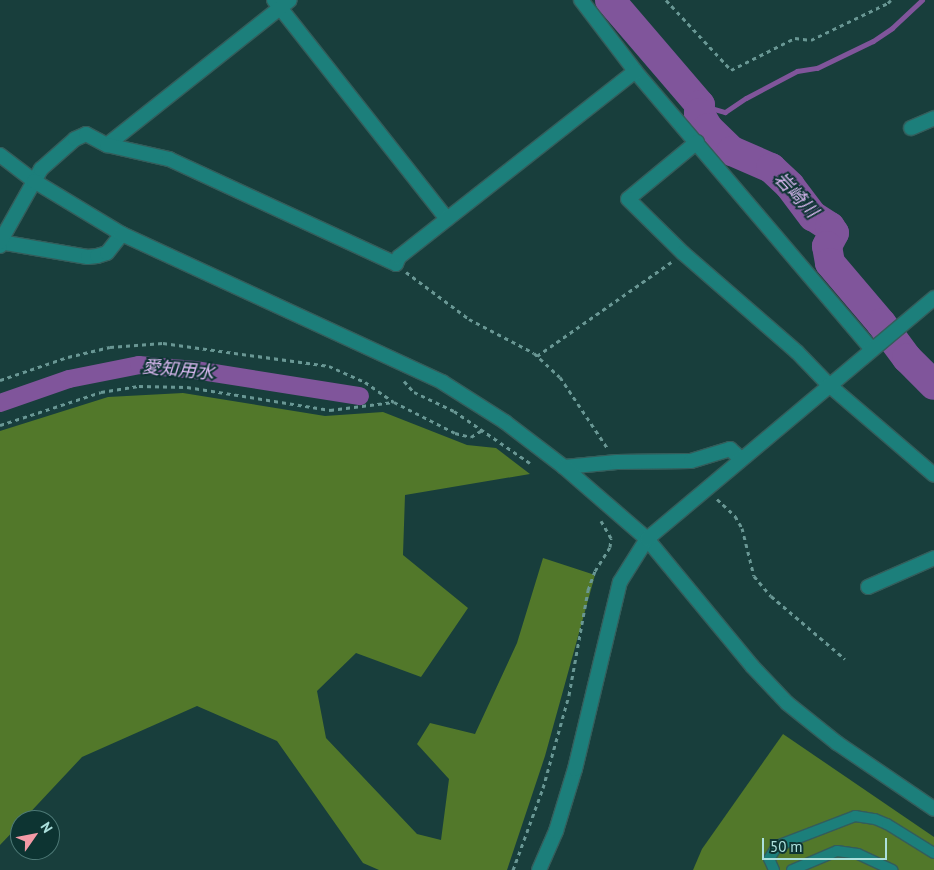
<!DOCTYPE html>
<html>
<head>
<meta charset="utf-8">
<style>
  body { margin:0 }
  #map { position:relative; width:934px; height:870px; overflow:hidden; background:#183e3c; font-family:"PT Sans","Noto Sans JP",sans-serif }
  div>[style] { position:absolute }
  [style*='--x'] { left:calc(var(--x)*1px); top:calc(var(--y)*1px); width:calc(var(--w)*1px); rotate:calc(var(--a)*1deg) }
  .forest>* { inset:0; background:#52782a }
  .stream>* { height:5px; margin:-2.5px; padding:0 2.5px; transform-origin:2.5px; border-radius:2.5px; background:#80559b }
  .canal>* { height:18px; margin:-9px; padding:0 9px; transform-origin:9px; border-radius:9px; background:#80559b }
  .river>* { height:30px; margin:-15px; padding:0 15px; transform-origin:15px; border-radius:15px; background:#80559b }
  .path>* { height:3px; margin-top:-1.5px; transform-origin:0; background:repeating-linear-gradient(90deg,#699794 0 4px,transparent 0 8px) }
  .roads { filter:drop-shadow(1px 0 #345d5b) drop-shadow(-1px 0 #345d5b) drop-shadow(0 1px #345d5b) drop-shadow(0 -1px #345d5b) }
  .service>* { height:10px; margin:-5px; padding:0 5px; transform-origin:5px; border-radius:5px; background:#1c7f7b }
  .minor>* { height:14px; margin:-7px; padding:0 7px; transform-origin:7px; border-radius:7px; background:#1c7f7b }
  .tertiary>* { height:14px; margin:-7px; padding:0 7px; transform-origin:7px; border-radius:7px; background:#1c7f7b }
  span { translate:-50% -50%; white-space:nowrap; text-align:center; line-height:1.15; -webkit-text-stroke:4px #0d3432; paint-order:stroke }
  .water-label { font-size:18px; color:#debbf5; font-style:italic }
  .north { position:absolute; left:10px; top:810px; width:50px; height:50px; box-sizing:border-box; background:#0d3432; border:1px solid #4d7976; border-radius:50%; rotate:57deg; font-size:14px; font-weight:700; line-height:20px; text-align:center; color:#ace0dd }
  .north::after { content:''; display:block; margin:auto; width:18px; height:22px; background:#f49aa6; clip-path:polygon(50% 0,100% 100%,50% 72%,0 100%) }
  .scale { position:absolute; left:762px; top:838px; width:125px; height:22px; box-sizing:border-box; border:2px solid #ace0dd; border-top:0; padding-left:6px; font-size:15px; line-height:18px; white-space:nowrap; color:#ace0dd; -webkit-text-stroke:4px #0d3432; paint-order:stroke }
</style>
</head>
<body>
<div id="map">
  <div class="forest">
    <div style="clip-path:polygon(183px 393px,325px 416px,383px 412px,467px 445px,496px 448px,530px 474px,405px 495px,403px 555px,468px 608px,421px 677px,356px 653px,317px 691px,326px 738px,417px 834px,441px 840px,449px 779px,417px 744px,430px 723px,475px 734px,517px 643px,543px 558px,595px 575px,545px 756px,507px 870px,379px 870px,363px 863px,277px 741px,197px 706px,82px 757px,23px 820px,20px 820px,20px 824px,0 845px,0 431px,108px 397px)"></div>
    <div style="clip-path:polygon(783px 734px,934px 837px,934px 870px,693px 870px,702px 849px)"></div>
  </div>
  <div class="stream">
    <div style="--x:700;--y:105;--w:26;--a:16"></div>
    <div style="--x:725;--y:112;--w:25;--a:-34"></div>
    <div style="--x:746;--y:98;--w:58;--a:-27.9"></div>
    <div style="--x:797;--y:71;--w:20;--a:-9"></div>
    <div style="--x:817;--y:68;--w:62;--a:-25.7"></div>
    <div style="--x:873;--y:41;--w:23;--a:-34"></div>
    <div style="--x:892;--y:28;--w:41;--a:-43"></div>
  </div>
  <div class="canal">
    <div style="--x:0;--y:403;--w:73;--a:-19.2"></div>
    <div style="--x:69;--y:379;--w:71;--a:-11.3"></div>
    <div style="--x:139;--y:365;--w:56;--a:5.1"></div>
    <div style="--x:195;--y:370;--w:167;--a:9"></div>
  </div>
  <div class="river">
    <div style="--x:610;--y:0;--w:138;--a:49.4"></div>
    <div style="--x:700;--y:105;--w:8;--a:97"></div>
    <div style="--x:699;--y:113;--w:17;--a:59"></div>
    <div style="--x:708;--y:128;--w:33;--a:44"></div>
    <div style="--x:732;--y:151;--w:43;--a:23.6"></div>
    <div style="--x:771;--y:168;--w:26;--a:43"></div>
    <div style="--x:790;--y:186;--w:38;--a:53"></div>
    <div style="--x:813;--y:216;--w:20;--a:33"></div>
    <div style="--x:830;--y:227;--w:7;--a:56"></div>
    <div style="--x:834;--y:233;--w:15;--a:118"></div>
    <div style="--x:827;--y:246;--w:17;--a:80"></div>
    <div style="--x:830;--y:263;--w:79;--a:49.6"></div>
    <div style="--x:881;--y:323;--w:44;--a:53.4"></div>
    <div style="--x:907;--y:358;--w:38;--a:45"></div>
  </div>
  <div class="path">
    <div style="--x:666;--y:0;--w:96;--a:47.1"></div>
    <div style="--x:731;--y:70;--w:72;--a:-26.6"></div>
    <div style="--x:795;--y:38;--w:16;--a:7"></div>
    <div style="--x:811;--y:40;--w:85;--a:-25.7"></div>
    <div style="--x:888;--y:3;--w:4;--a:-45"></div>
    <div style="--x:406;--y:272;--w:79;--a:36.7"></div>
    <div style="--x:469;--y:319;--w:73;--a:27.6"></div>
    <div style="--x:534;--y:353;--w:35;--a:43"></div>
    <div style="--x:560;--y:377;--w:87;--a:56.3"></div>
    <div style="--x:537;--y:356;--w:164;--a:-35"></div>
    <div style="--x:0;--y:380;--w:72;--a:-18.7"></div>
    <div style="--x:68;--y:357;--w:43;--a:-13.4"></div>
    <div style="--x:110;--y:347;--w:53;--a:-4.3"></div>
    <div style="--x:163;--y:343;--w:168;--a:7.9"></div>
    <div style="--x:329;--y:366;--w:39;--a:24"></div>
    <div style="--x:365;--y:382;--w:35;--a:35"></div>
    <div style="--x:394;--y:402;--w:68;--a:26.9"></div>
    <div style="--x:455;--y:433;--w:16;--a:14"></div>
    <div style="--x:471;--y:437;--w:13;--a:-32"></div>
    <div style="--x:404;--y:381;--w:15;--a:48"></div>
    <div style="--x:414;--y:392;--w:44;--a:25.4"></div>
    <div style="--x:454;--y:411;--w:92;--a:34.4"></div>
    <div style="--x:0;--y:425;--w:106;--a:-18.1"></div>
    <div style="--x:101;--y:392;--w:38;--a:-9"></div>
    <div style="--x:139;--y:386;--w:48;--a:1.2"></div>
    <div style="--x:187;--y:387;--w:145;--a:9.1"></div>
    <div style="--x:330;--y:410;--w:64;--a:-7.1"></div>
    <div style="--x:717;--y:499;--w:25;--a:43"></div>
    <div style="--x:735;--y:516;--w:14;--a:60"></div>
    <div style="--x:742;--y:528;--w:49;--a:76"></div>
    <div style="--x:754;--y:576;--w:26;--a:50"></div>
    <div style="--x:771;--y:596;--w:97;--a:40.4"></div>
    <div style="--x:513;--y:870;--w:87;--a:-69.9"></div>
    <div style="--x:543;--y:788;--w:97;--a:-74.4"></div>
    <div style="--x:569;--y:695;--w:107;--a:-79.7"></div>
    <div style="--x:588;--y:590;--w:20;--a:-70"></div>
    <div style="--x:595;--y:571;--w:28;--a:-58"></div>
    <div style="--x:610;--y:547;--w:9;--a:-84"></div>
    <div style="--x:611;--y:538;--w:20;--a:-120"></div>
  </div>
  <div class="roads">
    <div class="service">
      <div style="--x:774;--y:870;--w:12;--a:-114"></div>
      <div style="--x:769;--y:859;--w:15;--a:-58"></div>
      <div style="--x:777;--y:846;--w:84;--a:-21"></div>
      <div style="--x:855;--y:816;--w:20;--a:9"></div>
      <div style="--x:875;--y:819;--w:13;--a:23"></div>
      <div style="--x:887;--y:824;--w:55;--a:31.7"></div>
      <div style="--x:792;--y:870;--w:49;--a:-22.9"></div>
      <div style="--x:837;--y:851;--w:21;--a:8"></div>
      <div style="--x:858;--y:854;--w:38;--a:25"></div>
    </div>
    <div class="minor">
      <div style="--x:274;--y:0;--w:279;--a:51.7"></div>
      <div style="--x:581;--y:0;--w:89;--a:52.7"></div>
      <div style="--x:635;--y:71;--w:365;--a:49.6"></div>
      <div style="--x:911;--y:128;--w:25;--a:-23"></div>
      <div style="--x:697;--y:142;--w:89;--a:140.4"></div>
      <div style="--x:628;--y:199;--w:77;--a:44.5"></div>
      <div style="--x:683;--y:253;--w:151;--a:41"></div>
      <div style="--x:797;--y:352;--w:46;--a:45.9"></div>
      <div style="--x:829;--y:385;--w:138;--a:40.6"></div>
      <div style="--x:107;--y:145;--w:233;--a:-38.4"></div>
      <div style="--x:0;--y:242;--w:89;--a:9.7"></div>
      <div style="--x:88;--y:257;--w:9;--a:-6"></div>
      <div style="--x:97;--y:256;--w:10;--a:-17"></div>
      <div style="--x:107;--y:253;--w:24;--a:-52"></div>
      <div style="--x:0;--y:246;--w:4;--a:-90"></div>
      <div style="--x:0;--y:242;--w:84;--a:-60.7"></div>
      <div style="--x:41;--y:169;--w:45;--a:-41.4"></div>
      <div style="--x:75;--y:139;--w:12;--a:-24"></div>
      <div style="--x:86;--y:134;--w:24;--a:28"></div>
      <div style="--x:107;--y:145;--w:64;--a:12.7"></div>
      <div style="--x:169;--y:159;--w:250;--a:24.8"></div>
      <div style="--x:396;--y:264;--w:8;--a:-67"></div>
      <div style="--x:399;--y:257;--w:300;--a:-38.2"></div>
      <div style="--x:564;--y:467;--w:53;--a:-5.4"></div>
      <div style="--x:617;--y:462;--w:74;--a:-0.8"></div>
      <div style="--x:691;--y:461;--w:41;--a:-17.1"></div>
      <div style="--x:730;--y:449;--w:15;--a:42"></div>
      <div style="--x:868;--y:587;--w:72;--a:-23.7"></div>
    </div>
    <div class="tertiary">
      <div style="--x:0;--y:155;--w:43;--a:37.4"></div>
      <div style="--x:34;--y:181;--w:103;--a:31.1"></div>
      <div style="--x:122;--y:234;--w:353;--a:24.8"></div>
      <div style="--x:442;--y:382;--w:75;--a:32.4"></div>
      <div style="--x:505;--y:422;--w:74;--a:37.3"></div>
      <div style="--x:564;--y:467;--w:110;--a:40.9"></div>
      <div style="--x:647;--y:539;--w:165;--a:50.4"></div>
      <div style="--x:752;--y:666;--w:51;--a:46.6"></div>
      <div style="--x:787;--y:703;--w:64;--a:38.7"></div>
      <div style="--x:837;--y:743;--w:117;--a:34.2"></div>
      <div style="--x:539;--y:870;--w:43;--a:-66.4"></div>
      <div style="--x:556;--y:831;--w:65;--a:-73"></div>
      <div style="--x:575;--y:769;--w:192;--a:-76.5"></div>
      <div style="--x:620;--y:582;--w:51;--a:-57.9"></div>
      <div style="--x:647;--y:539;--w:375;--a:-40"></div>
    </div>
  </div>
  <div class="water-label">
    <span style="left:796px;top:195px;rotate:47deg">岩崎川</span>
    <span style="left:178px;top:370px;rotate:5deg">愛知用水</span>
  </div>
  <div class="north">N</div>
  <div class="scale">50 m</div>
</div>
</body>
</html>
